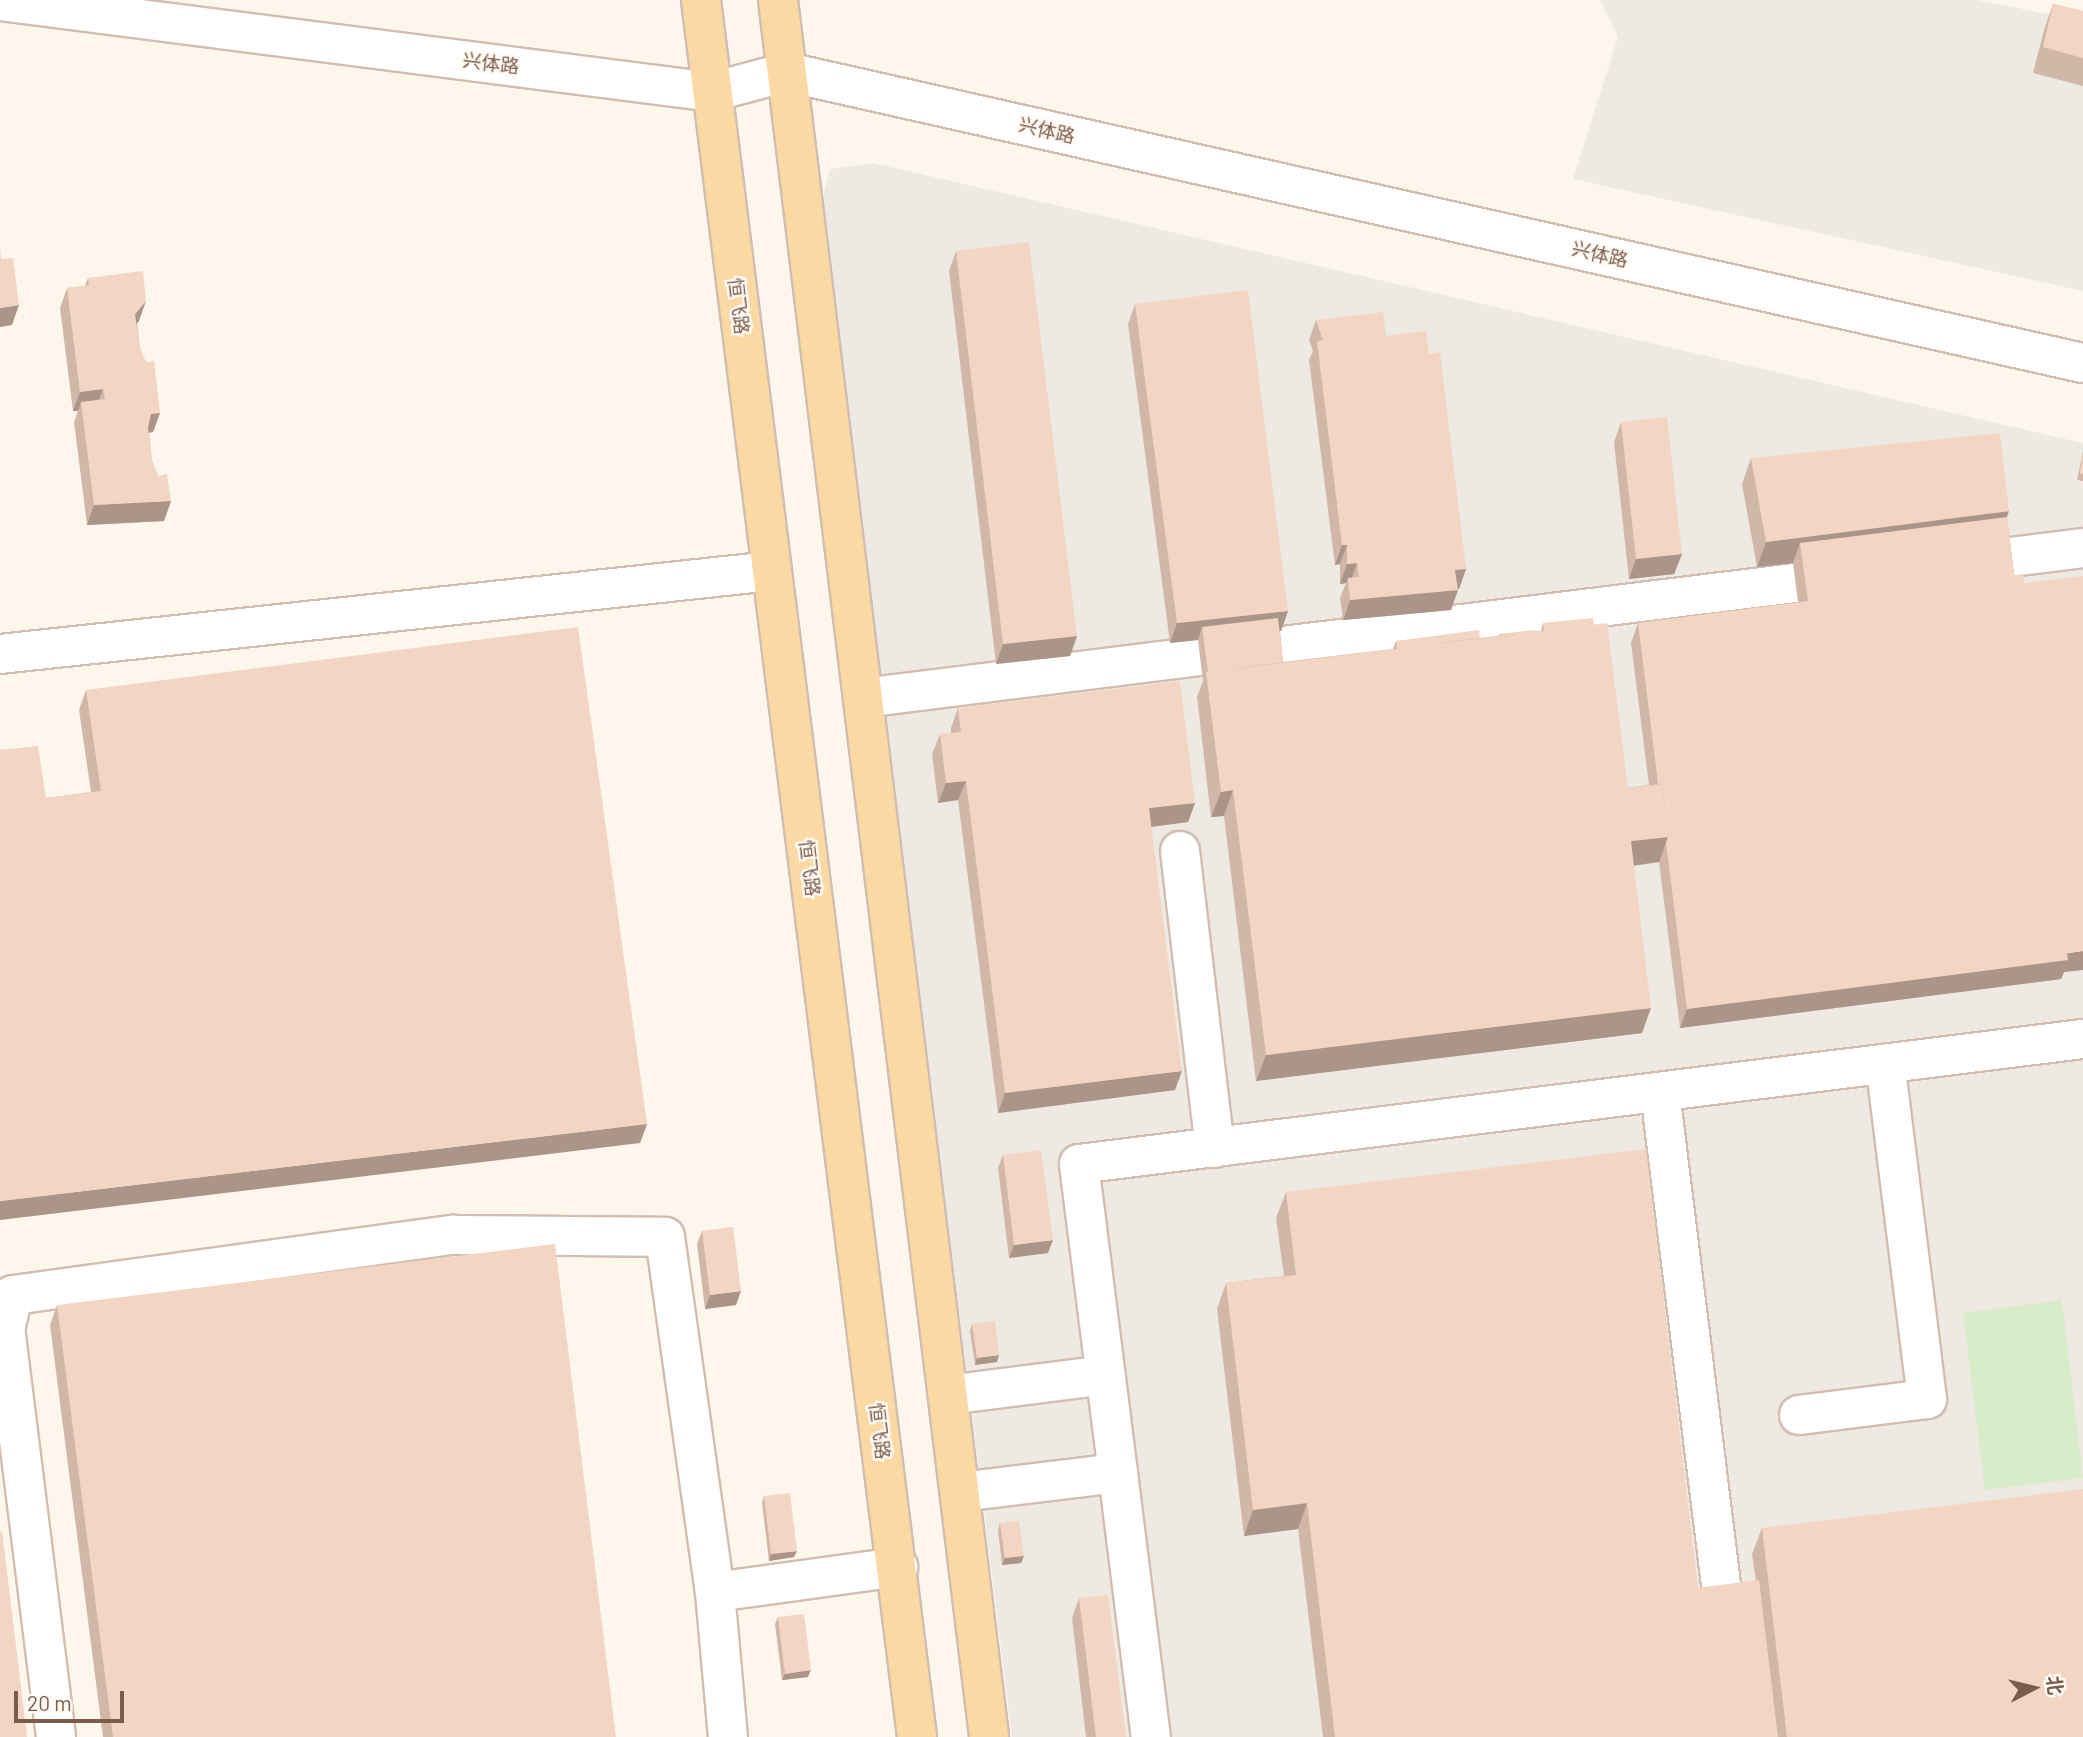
<!DOCTYPE html>
<html>
<head>
<meta charset="utf-8">
<style>
  body { margin:0 }
  #map { position:relative; width:2083px; height:1737px; overflow:hidden; background:#fdf6ec; font-family:Barlow,"Noto Sans SC",sans-serif }
  div>[style] { position:absolute }
  [style*='--x'] { left:calc(var(--x)*1px); top:calc(var(--y)*1px); width:calc(var(--w)*1px); rotate:calc(var(--a)*1deg) }
  .industrial>* { inset:0; background:#efe9e4 }
  .green>* { inset:0; background:#d8ecc9 }
  .roads { filter:drop-shadow(2px 0 #d1beb0) drop-shadow(-2px 0 #d1beb0) drop-shadow(0 2px #d1beb0) drop-shadow(0 -2px #d1beb0) }
  .minor>* { height:38px; margin:-19px; padding:0 19px; transform-origin:19px; border-radius:19px; background:#fff }
  .major>* { height:38px; margin:-19px; padding:0 19px; transform-origin:19px; border-radius:19px; background:#fbd9a5 }
  .wall>* { inset:0; background:#d1b7a8 }
  .shaded-wall>* { inset:0; background:#aa9588 }
  .building>* { inset:0; background:#f3d5c3 }
  span { translate:-50% -50%; white-space:nowrap; text-align:center; line-height:1.15; -webkit-text-stroke:5px #fffaf3; paint-order:stroke }
  .street-label { font-size:19px; color:#7a5c4d }
  .north { position:absolute; left:1999px; top:1653px; width:70px; height:70px; -webkit-text-stroke:5px #fffaf3; paint-order:stroke; rotate:83deg; font-size:19px; font-weight:700; line-height:28px; text-align:center; color:#7a5c4d }
  .north::after { content:''; display:block; margin:auto; width:24px; height:32px; background:#7a5c4d; clip-path:polygon(50% 0,100% 100%,50% 72%,0 100%) }
  .scale { position:absolute; left:14px; top:1691px; width:110px; height:32px; box-sizing:border-box; border:4px solid #7a5c4d; border-top:0; padding-left:9px; font-size:21px; line-height:24px; white-space:nowrap; color:#7a5c4d; -webkit-text-stroke:5px #fffaf3; paint-order:stroke }
</style>
</head>
<body>
<div id="map">
  <div class="industrial">
    <div style="clip-path:polygon(1600px 0,1977px 0,2083px 21px,2083px 291px,1573px 179px,1618px 37px)"></div>
    <div style="clip-path:polygon(873px 163px,2083px 443px,2083px 1737px,1012px 1737px,821px 204px,830px 169px)"></div>
  </div>
  <div class="green">
    <div style="clip-path:polygon(2062px 1300px,2083px 1478px,1985px 1490px,1963px 1313px)"></div>
  </div>
  <div class="roads">
    <div class="minor">
      <div style="--x:0;--y:1;--w:718;--a:7.28"></div>
      <div style="--x:712;--y:92;--w:78;--a:-14.9"></div>
      <div style="--x:787;--y:72;--w:1328;--a:12.66"></div>
      <div style="--x:2003;--y:558;--w:81;--a:-7.1"></div>
      <div style="--x:1275;--y:647;--w:524;--a:-7.02"></div>
      <div style="--x:0;--y:654;--w:776;--a:-6.14"></div>
      <div style="--x:863;--y:698;--w:339;--a:-7.1"></div>
      <div style="--x:1180;--y:851;--w:299;--a:83.3"></div>
      <div style="--x:1660;--y:1092;--w:521;--a:82.94"></div>
      <div style="--x:948;--y:1395;--w:159;--a:-7.2"></div>
      <div style="--x:1799;--y:1415;--w:129;--a:-7.1"></div>
      <div style="--x:1927;--y:1399;--w:338;--a:-97.1"></div>
      <div style="--x:1118;--y:1473;--w:311;--a:-97.2"></div>
      <div style="--x:1079;--y:1164;--w:1012;--a:-7.1"></div>
      <div style="--x:960;--y:1492;--w:159;--a:-6.9"></div>
      <div style="--x:1118;--y:1473;--w:266;--a:82.9"></div>
      <div style="--x:715;--y:1592;--w:185;--a:-7.8"></div>
      <div style="--x:56;--y:1737;--w:410;--a:-97.1"></div>
      <div style="--x:5;--y:1330;--w:36;--a:-77"></div>
      <div style="--x:13;--y:1295;--w:444;--a:-7.8"></div>
      <div style="--x:453;--y:1235;--w:212;--a:0.5"></div>
      <div style="--x:665;--y:1237;--w:359;--a:82"></div>
      <div style="--x:715;--y:1592;--w:146;--a:84.9"></div>
    </div>
    <div class="major">
      <div style="--x:701;--y:0;--w:1750;--a:82.91"></div>
      <div style="--x:778;--y:0;--w:1750;--a:83.07"></div>
    </div>
  </div>
  <div class="wall">
    <div style="clip-path:polygon(2053px 4px,2083px 11px,2083px 86px,2033px 73px,2044px 30px)"></div>
    <div style="clip-path:polygon(956px 251px,1077px 636px,1070px 656px,996px 664px,949px 271px)"></div>
    <div style="clip-path:polygon(88px 278px,139px 321px,137px 323px,140px 348px,160px 413px,153px 432px,149px 433px,152px 461px,158px 476px,171px 501px,164px 521px,87px 525px,74px 422px,78px 411px,73px 411px,60px 308px,67px 288px,85px 286px)"></div>
    <div style="clip-path:polygon(1135px 304px,1288px 611px,1281px 631px,1280px 631px,1283px 662px,1393px 649px,1396px 641px,1480px 638px,1498px 636px,1499px 634px,1541px 631px,1543px 623px,1628px 788px,1649px 785px,1631px 643px,1638px 623px,1798px 602px,1793px 563px,1757px 567px,1742px 484px,1751px 458px,2007px 517px,2064px 972px,2061px 979px,1680px 1028px,1659px 862px,1634px 866px,1642px 1033px,1256px 1081px,1224px 816px,1211px 817px,1197px 697px,1203px 681px,1198px 640px,1170px 643px,1128px 324px)"></div>
    <div style="clip-path:polygon(1316px 320px,1386px 336px,1429px 354px,1466px 569px,1459px 589px,1458px 589px,1451px 610px,1343px 620px,1340px 598px,1346px 583px,1340px 584px,1340px 564px,1335px 565px,1309px 360px,1313px 351px,1309px 340px)"></div>
    <div style="clip-path:polygon(1621px 422px,1682px 554px,1674px 574px,1629px 579px,1614px 442px)"></div>
    <div style="clip-path:polygon(2083px 451px,2083px 481px,2077px 480px)"></div>
    <div style="clip-path:polygon(86px 690px,647px 1124px,640px 1143px,46px 798px,91px 792px,79px 710px)"></div>
    <div style="clip-path:polygon(958px 708px,1195px 803px,1188px 822px,1151px 827px,1175px 1090px,998px 1113px,958px 800px,938px 803px,932px 754px,940px 734px,951px 733px,951px 728px)"></div>
    <div style="clip-path:polygon(1003px 1155px,1048px 1253px,1009px 1258px,998px 1168px)"></div>
    <div style="clip-path:polygon(1286px 1192px,1698px 1588px,1756px 1581px,1752px 1554px,1762px 1528px,2083px 1737px,1323px 1737px,1298px 1529px,1244px 1536px,1217px 1309px,1226px 1283px,1284px 1276px,1276px 1218px)"></div>
    <div style="clip-path:polygon(702px 1231px,736px 1305px,705px 1309px,697px 1244px)"></div>
    <div style="clip-path:polygon(57px 1305px,616px 1737px,103px 1737px,50px 1325px)"></div>
    <div style="clip-path:polygon(972px 1324px,997px 1362px,975px 1365px,970px 1331px)"></div>
    <div style="clip-path:polygon(764px 1496px,794px 1557px,769px 1561px,762px 1503px)"></div>
    <div style="clip-path:polygon(1000px 1523px,1024px 1556px,1021px 1563px,1002px 1565px,998px 1530px)"></div>
    <div style="clip-path:polygon(1079px 1598px,1126px 1737px,1086px 1737px,1072px 1618px)"></div>
    <div style="clip-path:polygon(778px 1617px,808px 1677px,782px 1680px,775px 1624px)"></div>
  </div>
  <div class="shaded-wall">
    <div style="clip-path:polygon(146px 301px,139px 321px,128px 334px,135px 314px)"></div>
    <div style="clip-path:polygon(19px 305px,12px 325px,0 327px,0 308px)"></div>
    <div style="clip-path:polygon(103px 389px,96px 408px,81px 402px,78px 411px,73px 411px,80px 392px)"></div>
    <div style="clip-path:polygon(160px 413px,153px 432px,144px 433px,151px 414px)"></div>
    <div style="clip-path:polygon(171px 501px,164px 521px,87px 525px,94px 505px)"></div>
    <div style="clip-path:polygon(2009px 511px,2000px 537px,1800px 543px,1793px 563px,1757px 567px,1766px 542px)"></div>
    <div style="clip-path:polygon(1342px 545px,1347px 545px,1340px 564px,1335px 565px)"></div>
    <div style="clip-path:polygon(1682px 554px,1674px 574px,1629px 579px,1636px 559px)"></div>
    <div style="clip-path:polygon(1357px 563px,1350px 583px,1348px 578px,1346px 583px,1340px 584px,1347px 564px)"></div>
    <div style="clip-path:polygon(1466px 569px,1459px 589px,1448px 590px,1455px 570px)"></div>
    <div style="clip-path:polygon(1458px 590px,1451px 610px,1343px 620px,1350px 600px)"></div>
    <div style="clip-path:polygon(1288px 611px,1281px 631px,1204px 639px,1202px 627px,1198px 640px,1170px 643px,1177px 623px)"></div>
    <div style="clip-path:polygon(1077px 636px,1070px 656px,996px 664px,1003px 644px)"></div>
    <div style="clip-path:polygon(966px 781px,958px 800px,938px 803px,946px 783px)"></div>
    <div style="clip-path:polygon(1233px 790px,1224px 816px,1211px 817px,1221px 792px)"></div>
    <div style="clip-path:polygon(1195px 803px,1188px 822px,1142px 828px,1149px 808px)"></div>
    <div style="clip-path:polygon(1668px 837px,1659px 862px,1621px 867px,1631px 841px)"></div>
    <div style="clip-path:polygon(2083px 951px,2083px 970px,2064px 972px,2061px 979px,1680px 1028px,1687px 1009px)"></div>
    <div style="clip-path:polygon(1651px 1008px,1642px 1033px,1256px 1081px,1266px 1055px)"></div>
    <div style="clip-path:polygon(1182px 1071px,1175px 1090px,998px 1113px,1005px 1093px)"></div>
    <div style="clip-path:polygon(647px 1124px,640px 1143px,0 1220px,0 1201px)"></div>
    <div style="clip-path:polygon(1053px 1240px,1048px 1253px,1009px 1258px,1014px 1245px)"></div>
    <div style="clip-path:polygon(741px 1291px,736px 1305px,705px 1309px,710px 1295px)"></div>
    <div style="clip-path:polygon(999px 1355px,997px 1362px,975px 1365px,977px 1358px)"></div>
    <div style="clip-path:polygon(1307px 1503px,1298px 1529px,1244px 1536px,1253px 1510px)"></div>
    <div style="clip-path:polygon(797px 1551px,794px 1557px,769px 1561px,771px 1554px)"></div>
    <div style="clip-path:polygon(1024px 1556px,1021px 1563px,1002px 1565px,1005px 1558px)"></div>
    <div style="clip-path:polygon(811px 1670px,808px 1677px,782px 1680px,785px 1674px)"></div>
  </div>
  <div class="building">
    <div style="clip-path:polygon(2053px 4px,2083px 11px,2083px 58px,2043px 47px)"></div>
    <div style="clip-path:polygon(1029px 242px,1077px 636px,1003px 644px,956px 251px)"></div>
    <div style="clip-path:polygon(0 247px,1px 259px,13px 258px,19px 305px,0 308px)"></div>
    <div style="clip-path:polygon(143px 271px,146px 301px,135px 314px,140px 348px,146px 362px,154px 361px,160px 413px,151px 414px,148px 428px,152px 461px,158px 476px,167px 474px,171px 501px,94px 505px,81px 402px,105px 399px,103px 389px,80px 392px,67px 288px,89px 285px,88px 278px)"></div>
    <div style="clip-path:polygon(1248px 290px,1288px 611px,1177px 623px,1135px 304px)"></div>
    <div style="clip-path:polygon(1383px 312px,1386px 336px,1426px 331px,1429px 354px,1440px 352px,1466px 569px,1455px 570px,1458px 590px,1350px 600px,1348px 578px,1359px 577px,1357px 563px,1347px 564px,1347px 545px,1342px 545px,1317px 341px,1323px 340px,1316px 320px)"></div>
    <div style="clip-path:polygon(1667px 417px,1682px 554px,1636px 559px,1621px 422px)"></div>
    <div style="clip-path:polygon(2000px 433px,2009px 511px,1766px 542px,1751px 458px)"></div>
    <div style="clip-path:polygon(2083px 452px,2083px 474px,2080px 473px)"></div>
    <div style="clip-path:polygon(2007px 517px,2014px 575px,2023px 574px,2024px 583px,2083px 576px,2083px 951px,2067px 953px,2068px 960px,1687px 1009px,1666px 843px,1668px 837px,1662px 784px,1658px 784px,1638px 623px,1808px 601px,1800px 543px)"></div>
    <div style="clip-path:polygon(1278px 618px,1283px 662px,1208px 672px,1202px 627px)"></div>
    <div style="clip-path:polygon(1593px 618px,1594px 625px,1544px 631px,1543px 623px)"></div>
    <div style="clip-path:polygon(1607px 623px,1628px 788px,1662px 784px,1668px 837px,1631px 841px,1651px 1008px,1266px 1055px,1233px 790px,1221px 792px,1206px 672px)"></div>
    <div style="clip-path:polygon(578px 627px,647px 1124px,0 1201px,0 750px,38px 746px,46px 798px,101px 791px,86px 690px)"></div>
    <div style="clip-path:polygon(1479px 630px,1480px 638px,1397px 649px,1396px 641px)"></div>
    <div style="clip-path:polygon(1535px 630px,1535px 632px,1499px 636px,1499px 634px)"></div>
    <div style="clip-path:polygon(1180px 681px,1195px 803px,1149px 808px,1182px 1071px,1005px 1093px,966px 781px,946px 783px,940px 734px,961px 732px,958px 708px)"></div>
    <div style="clip-path:polygon(1646px 1149px,1698px 1588px,1759px 1580px,1778px 1737px,1335px 1737px,1307px 1503px,1253px 1510px,1226px 1283px,1296px 1275px,1286px 1192px)"></div>
    <div style="clip-path:polygon(1041px 1150px,1053px 1240px,1014px 1245px,1003px 1155px)"></div>
    <div style="clip-path:polygon(733px 1227px,741px 1291px,710px 1295px,702px 1231px)"></div>
    <div style="clip-path:polygon(555px 1244px,616px 1737px,113px 1737px,57px 1305px)"></div>
    <div style="clip-path:polygon(995px 1321px,999px 1355px,977px 1358px,972px 1324px)"></div>
    <div style="clip-path:polygon(2083px 1489px,2083px 1737px,1787px 1737px,1762px 1528px)"></div>
    <div style="clip-path:polygon(790px 1493px,797px 1551px,771px 1554px,764px 1496px)"></div>
    <div style="clip-path:polygon(1019px 1521px,1024px 1556px,1005px 1558px,1000px 1523px)"></div>
    <div style="clip-path:polygon(2px 1531px,27px 1737px,0 1737px,0 1532px)"></div>
    <div style="clip-path:polygon(1108px 1595px,1126px 1737px,1096px 1737px,1079px 1598px)"></div>
    <div style="clip-path:polygon(804px 1614px,811px 1670px,785px 1674px,778px 1617px)"></div>
  </div>
  <div class="street-label">
    <span style="left:491px;top:63px;rotate:7deg">兴体路</span>
    <span style="left:1047px;top:130px;rotate:13deg">兴体路</span>
    <span style="left:1600px;top:254px;rotate:13deg">兴体路</span>
    <span style="left:739px;top:306px;rotate:83deg">恒飞路</span>
    <span style="left:810px;top:868px;rotate:83deg">恒飞路</span>
    <span style="left:880px;top:1431px;rotate:83deg">恒飞路</span>
  </div>
  <div class="north">北</div>
  <div class="scale">20 m</div>
</div>
</body>
</html>
